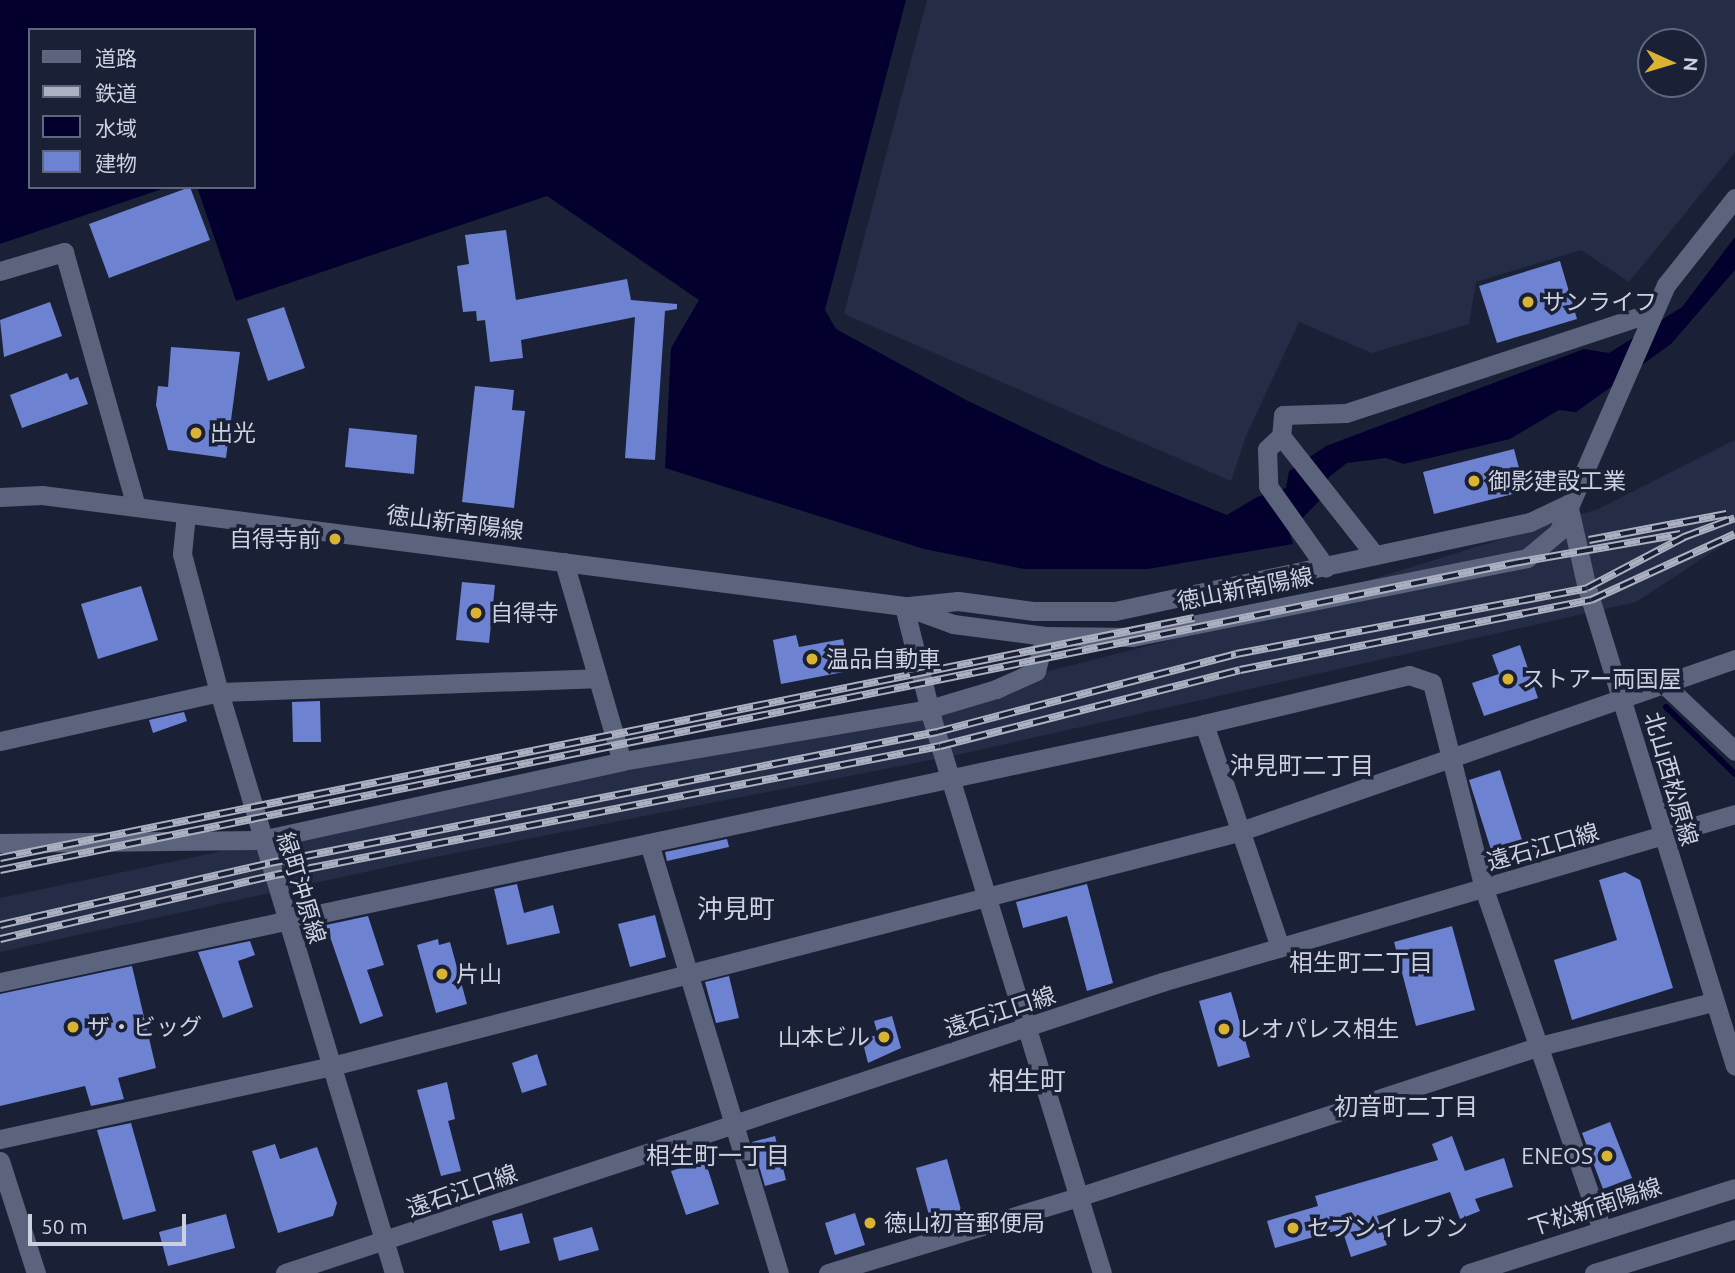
<!DOCTYPE html>
<html>
<head>
<meta charset="utf-8">
<style>
  body { margin:0 }
  #map { position:relative; width:1735px; height:1273px; overflow:hidden; background:#1a2136; font-family:Ubuntu,"Noto Sans JP",sans-serif }
  div>[style] { position:absolute }
  [style*='--x'] { left:calc(var(--x)*1px); top:calc(var(--y)*1px); width:calc(var(--w)*1px); rotate:calc(var(--a)*1deg) }
  .built>* { inset:0; background:#252d46 }
  .water>* { inset:0; background:#03002e }
  .stream>* { height:6px; margin:-3px; padding:0 3px; transform-origin:3px; border-radius:3px; background:#03002e }
  .building>* { inset:0; background:#6d82d0 }
  .minor>* { height:19px; margin:-9.5px; padding:0 9.5px; transform-origin:9.5px; border-radius:9.5px; background:#5c647d }
  .tertiary>* { height:19px; margin:-9.5px; padding:0 9.5px; transform-origin:9.5px; border-radius:9.5px; background:#5c647d }
  .secondary>* { height:19px; margin:-9.5px; padding:0 9.5px; transform-origin:9.5px; border-radius:9.5px; background:#5c647d }
  .rail>* { height:8px; margin-top:-4px; transform-origin:0; background:repeating-linear-gradient(90deg,#1a2136 0 16px,#abb1c0 0 32px); box-sizing:border-box; border-block:2px solid #abb1c0 }
  .dots>* { width:19px; height:19px; translate:-50% -50%; box-sizing:border-box; border:4px solid #1a2136; border-radius:50% }
  span { translate:-50% -50%; white-space:nowrap; text-align:center; line-height:1.15; -webkit-text-stroke:7px #1a2136; paint-order:stroke }
  .poi-label { font-size:23px; color:#ccd1df }
  .left { translate:0 -50%; text-align:left }
  .right { translate:-100% -50%; text-align:right }
  .street-label { font-size:23px; color:#ccd1df }
  .neighbourhood-label { font-size:24px; color:#ccd1df }
  .quarter-label { font-size:26px; color:#ccd1df }
  .legend { position:absolute; left:28px; top:28px; width:228px; height:161px; box-sizing:border-box; background:#1a2136; border:2px solid #61677a; margin:0; padding:9px 12px; list-style:none; font-size:21px; color:#ccd1df }
  .legend li { display:flex; align-items:center; gap:14px; height:35px }
  .legend b { width:35px; border:2px solid #61677a }
  .north { position:absolute; left:1637px; top:28px; width:70px; height:70px; box-sizing:border-box; background:#1a2136; border:2px solid #61677a; border-radius:50%; rotate:94deg; font-size:19px; font-weight:700; line-height:28px; text-align:center; color:#ccd1df }
  .north::after { content:''; display:block; margin:auto; width:24px; height:32px; background:#dab333; clip-path:polygon(50% 0,100% 100%,50% 72%,0 100%) }
  .scale { position:absolute; left:28px; top:1214px; width:158px; height:32px; box-sizing:border-box; border:4px solid #ccd1df; border-top:0; padding-left:9px; font-size:21px; line-height:24px; white-space:nowrap; color:#ccd1df; -webkit-text-stroke:5px #1a2136; paint-order:stroke }
</style>
</head>
<body>
<div id="map">
  <div class="built">
    <div style="clip-path:polygon(evenodd,927px 0,1735px 0,1735px 152px,1629px 282px,1581px 250px,1476px 282px,1469px 324px,1372px 353px,1299px 322px,1246px 436px,1231px 481px,844px 314px,927px 0,1651px 42px,1693px 42px,1693px 84px,1651px 84px,1651px 42px)"></div>
    <div style="clip-path:polygon(1735px 440px,1735px 537px,1636px 602px,961px 754px,420px 860px,0 952px,0 898px,898px 709px,1199px 633px,1598px 509px)"></div>
  </div>
  <div class="water">
    <div style="clip-path:polygon(0 0,906px 0,825px 310px,836px 329px,968px 401px,1100px 464px,1227px 515px,1257px 497px,1286px 488px,1289px 471px,1326px 446px,1584px 349px,1609px 353px,1682px 307px,1735px 237px,1735px 270px,1671px 344px,1576px 412px,1559px 410px,1510px 439px,1404px 464px,1386px 458px,1347px 463px,1329px 477px,1320px 500px,1289px 532px,1293px 544px,1148px 569px,1024px 569px,924px 549px,665px 468px,671px 348px,699px 300px,547px 196px,236px 301px,197px 187px,254px 187px,254px 30px,30px 30px,30px 187px,168px 187px,0 244px)"></div>
  </div>
  <div class="stream">
    <div style="--x:1666;--y:707;--w:96;--a:44.2"></div>
  </div>
  <div class="building">
    <div style="clip-path:polygon(190px 187px,210px 240px,109px 278px,89px 224px)"></div>
    <div style="clip-path:polygon(506px 230px,516px 300px,627px 279px,631px 300px,677px 304px,677px 309px,665px 311px,655px 460px,625px 458px,635px 317px,521px 340px,523px 358px,490px 362px,485px 320px,477px 321px,476px 311px,463px 312px,457px 266px,469px 264px,465px 235px)"></div>
    <div style="clip-path:polygon(1560px 261px,1577px 319px,1497px 343px,1479px 286px)"></div>
    <div style="clip-path:polygon(50px 302px,62px 336px,4px 357px,0 320px)"></div>
    <div style="clip-path:polygon(284px 307px,305px 368px,268px 381px,247px 319px)"></div>
    <div style="clip-path:polygon(171px 347px,240px 352px,226px 458px,168px 450px,156px 405px,158px 386px,168px 387px)"></div>
    <div style="clip-path:polygon(67px 373px,70px 380px,78px 377px,88px 404px,22px 428px,10px 395px)"></div>
    <div style="clip-path:polygon(475px 386px,514px 390px,512px 410px,525px 411px,514px 508px,462px 502px)"></div>
    <div style="clip-path:polygon(349px 428px,417px 435px,414px 474px,345px 467px)"></div>
    <div style="clip-path:polygon(1514px 449px,1525px 491px,1434px 514px,1423px 472px)"></div>
    <div style="clip-path:polygon(462px 582px,495px 585px,489px 643px,456px 640px)"></div>
    <div style="clip-path:polygon(141px 586px,158px 640px,98px 659px,81px 604px)"></div>
    <div style="clip-path:polygon(796px 635px,799px 647px,843px 639px,849px 671px,781px 684px,773px 640px)"></div>
    <div style="clip-path:polygon(1520px 645px,1538px 698px,1484px 716px,1472px 683px,1499px 674px,1492px 655px)"></div>
    <div style="clip-path:polygon(320px 701px,321px 742px,293px 742px,292px 702px)"></div>
    <div style="clip-path:polygon(184px 712px,187px 721px,153px 733px,149px 720px)"></div>
    <div style="clip-path:polygon(1500px 770px,1528px 859px,1497px 869px,1469px 780px)"></div>
    <div style="clip-path:polygon(727px 839px,729px 847px,667px 861px,665px 852px)"></div>
    <div style="clip-path:polygon(1625px 872px,1640px 880px,1673px 988px,1572px 1020px,1554px 960px,1617px 940px,1599px 880px)"></div>
    <div style="clip-path:polygon(517px 884px,524px 913px,553px 905px,560px 933px,507px 945px,494px 889px)"></div>
    <div style="clip-path:polygon(1087px 884px,1113px 983px,1087px 991px,1067px 916px,1023px 928px,1016px 902px)"></div>
    <div style="clip-path:polygon(655px 915px,666px 957px,630px 967px,618px 924px)"></div>
    <div style="clip-path:polygon(368px 916px,384px 965px,367px 970px,383px 1016px,360px 1024px,326px 925px)"></div>
    <div style="clip-path:polygon(1452px 926px,1475px 1010px,1416px 1026px,1394px 942px)"></div>
    <div style="clip-path:polygon(438px 939px,439px 945px,450px 942px,467px 1004px,436px 1013px,417px 945px)"></div>
    <div style="clip-path:polygon(250px 941px,255px 955px,238px 961px,253px 1007px,223px 1018px,198px 952px)"></div>
    <div style="clip-path:polygon(132px 966px,156px 1068px,118px 1078px,124px 1099px,91px 1106px,85px 1086px,0 1106px,0 994px)"></div>
    <div style="clip-path:polygon(729px 976px,739px 1018px,716px 1023px,705px 982px)"></div>
    <div style="clip-path:polygon(1231px 992px,1250px 1057px,1218px 1067px,1199px 1001px)"></div>
    <div style="clip-path:polygon(892px 1016px,901px 1048px,868px 1063px,862px 1039px,878px 1035px,874px 1021px)"></div>
    <div style="clip-path:polygon(537px 1054px,547px 1085px,522px 1093px,512px 1063px)"></div>
    <div style="clip-path:polygon(447px 1082px,455px 1119px,448px 1121px,461px 1171px,441px 1176px,417px 1090px)"></div>
    <div style="clip-path:polygon(1610px 1122px,1632px 1178px,1603px 1189px,1582px 1133px)"></div>
    <div style="clip-path:polygon(131px 1123px,156px 1211px,123px 1220px,97px 1130px)"></div>
    <div style="clip-path:polygon(775px 1136px,786px 1180px,765px 1186px,752px 1142px)"></div>
    <div style="clip-path:polygon(1452px 1136px,1465px 1171px,1504px 1158px,1513px 1187px,1475px 1199px,1480px 1211px,1460px 1219px,1450px 1192px,1377px 1216px,1387px 1245px,1351px 1257px,1342px 1229px,1275px 1248px,1267px 1221px,1318px 1206px,1315px 1196px,1438px 1160px,1432px 1144px)"></div>
    <div style="clip-path:polygon(275px 1144px,280px 1159px,317px 1147px,337px 1203px,333px 1216px,278px 1233px,252px 1151px)"></div>
    <div style="clip-path:polygon(947px 1159px,963px 1217px,932px 1226px,916px 1168px)"></div>
    <div style="clip-path:polygon(705px 1160px,719px 1204px,686px 1215px,671px 1171px)"></div>
    <div style="clip-path:polygon(522px 1213px,530px 1243px,500px 1251px,492px 1221px)"></div>
    <div style="clip-path:polygon(855px 1213px,865px 1245px,835px 1255px,825px 1223px)"></div>
    <div style="clip-path:polygon(226px 1214px,235px 1248px,168px 1266px,159px 1232px)"></div>
    <div style="clip-path:polygon(592px 1227px,599px 1250px,559px 1261px,553px 1238px)"></div>
  </div>
  <div class="minor">
    <div style="--x:0;--y:271;--w:67;--a:-16.5"></div>
    <div style="--x:64;--y:252;--w:265;--a:74.2"></div>
    <div style="--x:1283;--y:415;--w:21;--a:95"></div>
    <div style="--x:1281;--y:436;--w:152;--a:51.7"></div>
    <div style="--x:1281;--y:436;--w:19;--a:137"></div>
    <div style="--x:1267;--y:449;--w:37;--a:88"></div>
    <div style="--x:1268;--y:486;--w:100;--a:54.7"></div>
    <div style="--x:564;--y:562;--w:207;--a:73.8"></div>
    <div style="--x:1665;--y:685;--w:96;--a:43.3"></div>
    <div style="--x:1204;--y:724;--w:236;--a:71.2"></div>
    <div style="--x:0;--y:741;--w:224;--a:-12.6"></div>
    <div style="--x:219;--y:692;--w:377;--a:-2.1"></div>
    <div style="--x:0;--y:843;--w:261;--a:-0.7"></div>
    <div style="--x:261;--y:840;--w:370;--a:-12.3"></div>
    <div style="--x:622;--y:761;--w:311;--a:-9.6"></div>
    <div style="--x:929;--y:709;--w:70;--a:-16.6"></div>
    <div style="--x:996;--y:689;--w:44;--a:-24.2"></div>
    <div style="--x:1036;--y:671;--w:36;--a:-76"></div>
    <div style="--x:649;--y:843;--w:449;--a:73.2"></div>
    <div style="--x:0;--y:982;--w:1231;--a:-12.09"></div>
    <div style="--x:1204;--y:724;--w:211;--a:-13.4"></div>
    <div style="--x:1409;--y:675;--w:24;--a:19"></div>
    <div style="--x:1432;--y:683;--w:212;--a:75.8"></div>
    <div style="--x:1484;--y:889;--w:361;--a:70.9"></div>
    <div style="--x:0;--y:1139;--w:340;--a:-12.4"></div>
    <div style="--x:332;--y:1066;--w:936;--a:-14.48"></div>
    <div style="--x:1238;--y:832;--w:526;--a:-19.19"></div>
    <div style="--x:0;--y:1161;--w:118;--a:72.2"></div>
    <div style="--x:828;--y:1273;--w:261;--a:-16.9"></div>
    <div style="--x:1078;--y:1197;--w:486;--a:-18.1"></div>
    <div style="--x:1540;--y:1046;--w:179;--a:-14.3"></div>
  </div>
  <div class="tertiary">
    <div style="--x:1283;--y:415;--w:63;--a:-1.8"></div>
    <div style="--x:1346;--y:413;--w:321;--a:-18.2"></div>
    <div style="--x:1568;--y:504;--w:86;--a:77.3"></div>
    <div style="--x:1587;--y:588;--w:500;--a:72.8"></div>
    <div style="--x:186;--y:514;--w:40;--a:95.7"></div>
    <div style="--x:182;--y:554;--w:143;--a:75"></div>
    <div style="--x:219;--y:692;--w:607;--a:73.24"></div>
    <div style="--x:904;--y:606;--w:116;--a:76.1"></div>
    <div style="--x:932;--y:719;--w:579;--a:72.94"></div>
    <div style="--x:285;--y:1273;--w:924;--a:-18.36"></div>
    <div style="--x:1162;--y:982;--w:597;--a:-16.34"></div>
  </div>
  <div class="secondary">
    <div style="--x:0;--y:497;--w:42;--a:-2.7"></div>
    <div style="--x:42;--y:495;--w:869;--a:7.34"></div>
    <div style="--x:904;--y:606;--w:52;--a:20.2"></div>
    <div style="--x:953;--y:624;--w:93;--a:7.4"></div>
    <div style="--x:1045;--y:636;--w:87;--a:0.7"></div>
    <div style="--x:1132;--y:637;--w:403;--a:-11.3"></div>
    <div style="--x:1527;--y:558;--w:40;--a:-40"></div>
    <div style="--x:1558;--y:532;--w:270;--a:-66.4"></div>
    <div style="--x:1666;--y:285;--w:111;--a:-51.6"></div>
    <div style="--x:909;--y:606;--w:49;--a:-5.8"></div>
    <div style="--x:958;--y:601;--w:77;--a:7.5"></div>
    <div style="--x:1034;--y:611;--w:81;--a:0"></div>
    <div style="--x:1115;--y:611;--w:424;--a:-12.1"></div>
    <div style="--x:1530;--y:522;--w:42;--a:-25.3"></div>
    <div style="--x:1469;--y:1273;--w:279;--a:-17.7"></div>
    <div style="--x:1594;--y:1273;--w:148;--a:-17.3"></div>
  </div>
  <div class="rail">
    <div style="--x:1589;--y:540;--w:140;--a:-10.7"></div>
    <div style="--x:0;--y:858;--w:1218;--a:-11.37"></div>
    <div style="--x:0;--y:870;--w:1545;--a:-11.46"></div>
    <div style="--x:1514;--y:563;--w:169;--a:-9.9"></div>
    <div style="--x:0;--y:925;--w:277;--a:-12.9"></div>
    <div style="--x:270;--y:863;--w:680;--a:-11.11"></div>
    <div style="--x:937;--y:732;--w:309;--a:-14.6"></div>
    <div style="--x:1236;--y:654;--w:357;--a:-10.6"></div>
    <div style="--x:1587;--y:588;--w:110;--a:-27.7"></div>
    <div style="--x:1684;--y:537;--w:54;--a:-20.4"></div>
    <div style="--x:0;--y:939;--w:282;--a:-13.1"></div>
    <div style="--x:275;--y:875;--w:677;--a:-10.98"></div>
    <div style="--x:940;--y:746;--w:309;--a:-14.2"></div>
    <div style="--x:1240;--y:670;--w:358;--a:-11.3"></div>
    <div style="--x:1591;--y:600;--w:158;--a:-24.6"></div>
  </div>
  <div class="dots">
    <div style="left:1528px;top:302px;background:#dab333"></div>
    <div style="left:196px;top:433px;background:#dab333"></div>
    <div style="left:1474px;top:481px;background:#dab333"></div>
    <div style="left:335px;top:539px;background:#dab333"></div>
    <div style="left:476px;top:613px;background:#dab333"></div>
    <div style="left:812px;top:659px;background:#dab333"></div>
    <div style="left:1508px;top:679px;background:#dab333"></div>
    <div style="left:442px;top:974px;background:#dab333"></div>
    <div style="left:73px;top:1027px;background:#dab333"></div>
    <div style="left:1224px;top:1029px;background:#dab333"></div>
    <div style="left:884px;top:1037px;background:#dab333"></div>
    <div style="left:1607px;top:1156px;background:#dab333"></div>
    <div style="left:870px;top:1223px;background:#dab333"></div>
    <div style="left:1293px;top:1228px;background:#dab333"></div>
  </div>
  <div class="poi-label">
    <span class="left" style="left:1542px;top:302px">サンライフ</span>
    <span class="left" style="left:210px;top:433px">出光</span>
    <span class="left" style="left:1488px;top:481px">御影建設工業</span>
    <span class="right" style="left:321px;top:539px">自得寺前</span>
    <span class="left" style="left:490px;top:613px">自得寺</span>
    <span class="left" style="left:826px;top:659px">温品自動車</span>
    <span class="left" style="left:1522px;top:679px">ストアー両国屋</span>
    <span class="left" style="left:456px;top:974px">片山</span>
    <span class="left" style="left:87px;top:1027px">ザ・ビッグ</span>
    <span class="left" style="left:1238px;top:1029px">レオパレス相生</span>
    <span class="right" style="left:870px;top:1037px">山本ビル</span>
    <span class="right" style="left:1593px;top:1156px">ENEOS</span>
    <span class="left" style="left:884px;top:1223px">徳山初音郵便局</span>
    <span class="left" style="left:1307px;top:1228px">セブンイレブン</span>
  </div>
  <div class="street-label">
    <span style="left:455px;top:523px;rotate:7deg">徳山新南陽線</span>
    <span style="left:1245px;top:589px;rotate:-11deg">徳山新南陽線</span>
    <span style="left:1671px;top:779px;rotate:74deg">北山西松原線</span>
    <span style="left:1543px;top:847px;rotate:-16deg">遠石江口線</span>
    <span style="left:301px;top:888px;rotate:73deg">緑町沖原線</span>
    <span style="left:1000px;top:1012px;rotate:-18deg">遠石江口線</span>
    <span style="left:462px;top:1191px;rotate:-19deg">遠石江口線</span>
    <span style="left:1595px;top:1207px;rotate:-18deg">下松新南陽線</span>
  </div>
  <div class="neighbourhood-label">
    <span style="left:1302px;top:766px">沖見町二丁目</span>
    <span style="left:1361px;top:963px">相生町二丁目</span>
    <span style="left:1406px;top:1107px">初音町二丁目</span>
    <span style="left:718px;top:1156px">相生町一丁目</span>
  </div>
  <div class="quarter-label">
    <span style="left:736px;top:909px">沖見町</span>
    <span style="left:1027px;top:1081px">相生町</span>
  </div>
  <ul class="legend">
  <li><b style="height:9px;background:#5c647d"></b>道路</li>
  <li><b style="height:9px;background:#abb1c0"></b>鉄道</li>
  <li><b style="height:19px;background:#03002e"></b>水域</li>
  <li><b style="height:19px;background:#6d82d0"></b>建物</li>
  </ul>
  <div class="north">N</div>
  <div class="scale">50 m</div>
</div>
</body>
</html>
